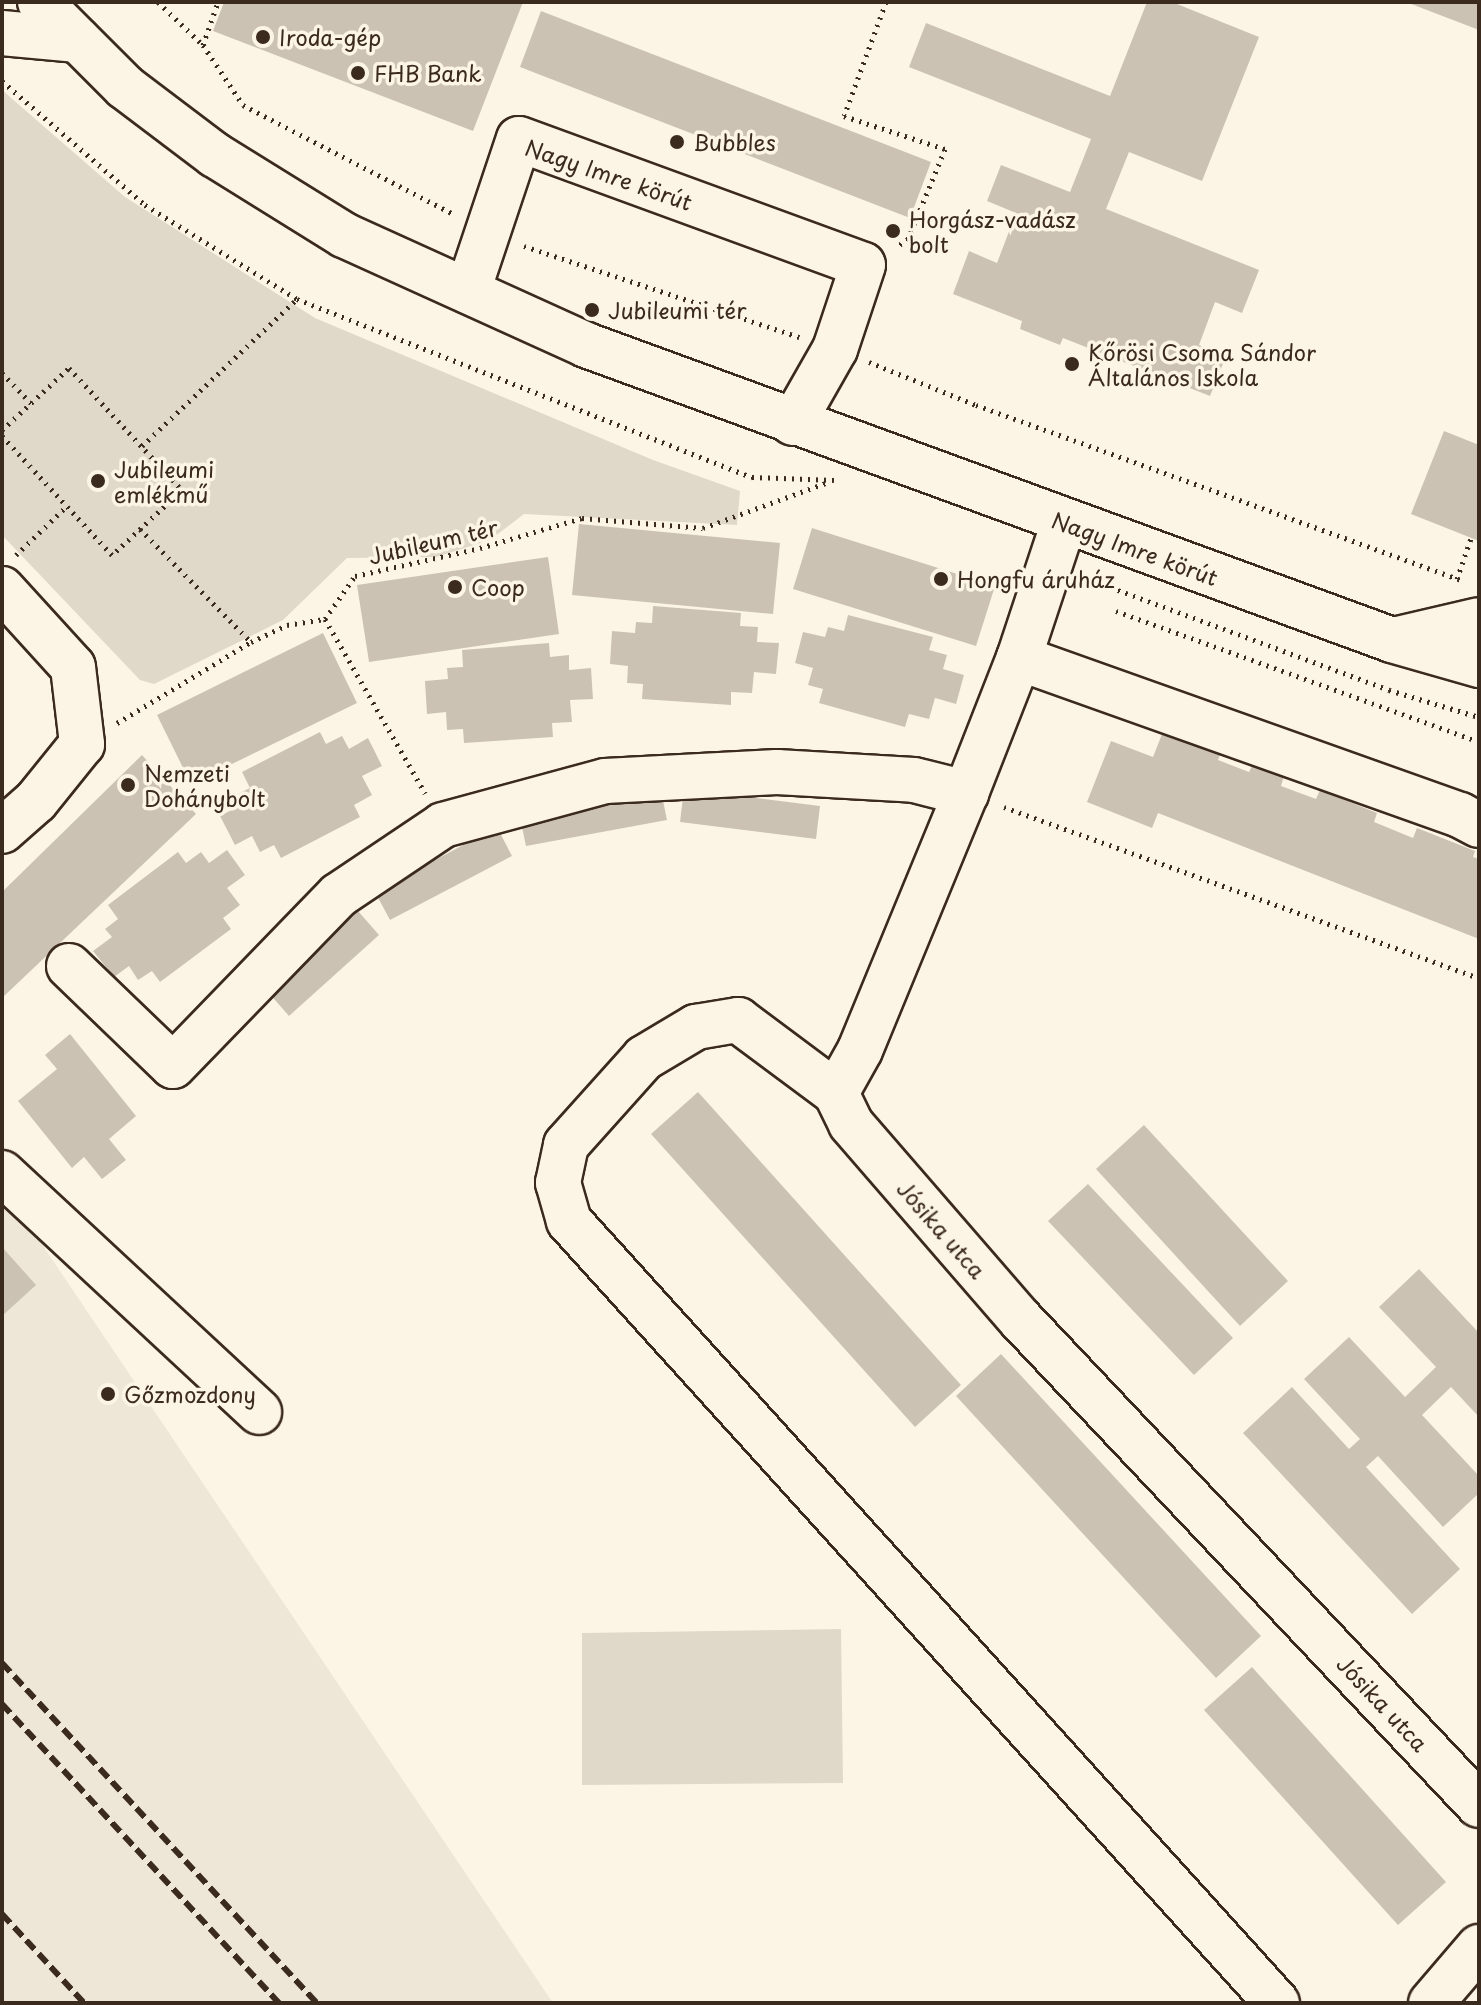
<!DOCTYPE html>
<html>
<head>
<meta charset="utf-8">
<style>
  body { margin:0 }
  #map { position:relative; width:1481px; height:2005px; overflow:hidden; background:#fcf5e5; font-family:"Playpen Sans",sans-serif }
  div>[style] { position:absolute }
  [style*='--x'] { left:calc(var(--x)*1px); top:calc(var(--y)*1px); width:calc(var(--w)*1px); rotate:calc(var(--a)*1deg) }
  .built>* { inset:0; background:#eee6d6 }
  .green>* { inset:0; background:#e0d8c8 }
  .building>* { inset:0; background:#ccc2b3 }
  .path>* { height:5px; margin-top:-2.5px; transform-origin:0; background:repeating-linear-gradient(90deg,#3b2a1e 0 2px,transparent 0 8px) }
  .roads { filter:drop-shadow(2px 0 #3b2a1e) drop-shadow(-2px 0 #3b2a1e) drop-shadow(0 2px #3b2a1e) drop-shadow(0 -2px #3b2a1e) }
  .minor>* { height:44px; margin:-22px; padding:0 22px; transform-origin:22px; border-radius:22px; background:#fcf5e5 }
  .major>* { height:44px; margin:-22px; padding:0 22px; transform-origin:22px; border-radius:22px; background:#fcf5e5 }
  .rail>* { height:6px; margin-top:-3px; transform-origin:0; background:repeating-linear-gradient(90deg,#3b2a1e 0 12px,transparent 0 18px) }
  .dots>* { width:22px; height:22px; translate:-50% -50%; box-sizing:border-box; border:4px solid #fcf5e5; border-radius:50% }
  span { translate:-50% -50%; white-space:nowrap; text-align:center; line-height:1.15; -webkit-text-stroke:7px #fcf5e5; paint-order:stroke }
  .poi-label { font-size:22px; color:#3b2a1e }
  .left { translate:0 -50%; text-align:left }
  .street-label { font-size:22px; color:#3b2a1e }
  .frame { position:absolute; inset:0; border:4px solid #3b2a1e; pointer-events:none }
</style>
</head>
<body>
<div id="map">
  <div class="built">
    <div style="clip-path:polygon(2px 1185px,553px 2003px,2px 2003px)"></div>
  </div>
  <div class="green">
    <div style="clip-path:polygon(2px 90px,125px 197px,315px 318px,653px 460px,740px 491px,737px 525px,524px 514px,490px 540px,436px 557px,347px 558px,283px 620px,154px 684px,140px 680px,2px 535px)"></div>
    <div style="clip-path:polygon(841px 1629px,843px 1783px,582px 1785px,582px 1633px)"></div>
  </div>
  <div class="building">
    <div style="clip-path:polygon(224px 2px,523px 2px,473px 131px,213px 31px)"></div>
    <div style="clip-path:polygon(1147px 2px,1172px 2px,1259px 37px,1202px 181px,1129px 152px,1106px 209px,1259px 270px,1242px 313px,1215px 302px,1199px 345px,1226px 356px,1210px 396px,1063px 338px,1060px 345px,1020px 329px,1022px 321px,953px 294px,969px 251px,997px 263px,1016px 213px,987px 201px,1001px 165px,1070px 192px,1091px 139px,909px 67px,926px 23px,1110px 96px)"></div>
    <div style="clip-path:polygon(1406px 2px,1479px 2px,1479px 30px)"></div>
    <div style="clip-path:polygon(541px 11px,931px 162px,910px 218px,520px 67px)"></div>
    <div style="clip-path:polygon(1444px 431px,1479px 445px,1479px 541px,1411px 514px)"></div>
    <div style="clip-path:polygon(579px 524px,780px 543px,773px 614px,572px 595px)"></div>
    <div style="clip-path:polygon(812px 528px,995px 586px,976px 646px,793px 589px)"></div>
    <div style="clip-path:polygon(548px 557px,559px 634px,369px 662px,357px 585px)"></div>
    <div style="clip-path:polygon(653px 606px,741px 613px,740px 626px,758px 627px,757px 642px,779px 643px,776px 674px,754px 672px,752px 693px,731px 692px,731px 705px,642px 699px,643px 684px,627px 683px,628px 666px,610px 664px,612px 631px,635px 633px,636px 622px,652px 623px)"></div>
    <div style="clip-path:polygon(848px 615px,933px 637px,929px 650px,947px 655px,943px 669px,964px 675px,956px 704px,935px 698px,929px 719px,909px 714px,905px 727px,819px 703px,823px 689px,808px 685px,813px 668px,795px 663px,803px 632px,825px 637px,828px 627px,844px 631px)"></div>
    <div style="clip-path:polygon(323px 633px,357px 703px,191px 784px,157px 715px)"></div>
    <div style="clip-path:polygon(549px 643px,550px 657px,569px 655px,569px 670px,591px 668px,593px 699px,570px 700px,572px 722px,552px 723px,553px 737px,464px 743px,463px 729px,447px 730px,446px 712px,427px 714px,425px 681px,448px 679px,447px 668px,463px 667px,462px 650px)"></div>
    <div style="clip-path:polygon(1164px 729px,1221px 752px,1218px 760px,1249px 772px,1253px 764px,1284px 776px,1281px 786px,1316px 799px,1320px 790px,1377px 813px,1374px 822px,1413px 838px,1417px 828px,1475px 851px,1473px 857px,1479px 859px,1479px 939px,1158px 813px,1152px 828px,1087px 802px,1111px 741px,1153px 757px)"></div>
    <div style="clip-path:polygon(320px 732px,326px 744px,342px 736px,349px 749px,368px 738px,382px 766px,362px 776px,372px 795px,354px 805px,360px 817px,281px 858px,274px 845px,260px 852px,252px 836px,235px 845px,220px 816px,241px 805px,236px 795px,250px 788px,242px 772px)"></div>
    <div style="clip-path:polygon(142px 755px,196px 814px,2px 998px,2px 892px)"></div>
    <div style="clip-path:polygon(684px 789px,820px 806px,816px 839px,680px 822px)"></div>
    <div style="clip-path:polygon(661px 791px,667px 820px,526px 846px,520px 818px)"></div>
    <div style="clip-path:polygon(497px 827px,512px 856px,390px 920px,375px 892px)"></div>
    <div style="clip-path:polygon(227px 850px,245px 875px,227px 888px,240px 905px,223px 918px,231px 929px,160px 982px,152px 971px,138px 980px,129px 966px,114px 977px,93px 951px,112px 937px,105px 929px,118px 919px,108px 905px,178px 852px,186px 863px,201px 852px,209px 863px)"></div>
    <div style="clip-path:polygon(358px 911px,379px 935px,289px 1016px,268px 992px)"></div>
    <div style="clip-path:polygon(70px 1034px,136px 1116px,109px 1139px,126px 1160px,102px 1179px,84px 1157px,72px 1168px,18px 1101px,57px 1069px,45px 1055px)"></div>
    <div style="clip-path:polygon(698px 1092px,961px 1385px,915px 1427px,651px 1134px)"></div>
    <div style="clip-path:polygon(1144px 1125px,1288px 1281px,1240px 1326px,1096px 1169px)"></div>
    <div style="clip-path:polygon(1088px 1184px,1233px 1338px,1194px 1375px,1048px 1221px)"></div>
    <div style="clip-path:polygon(2px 1247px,36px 1285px,2px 1316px)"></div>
    <div style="clip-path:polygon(1419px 1269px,1479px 1333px,1479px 1417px,1451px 1387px,1422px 1415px,1479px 1476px,1479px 1493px,1443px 1527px,1378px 1456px,1366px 1467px,1460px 1569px,1412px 1614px,1243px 1433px,1292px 1387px,1349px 1449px,1360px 1439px,1304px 1379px,1349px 1337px,1405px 1397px,1436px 1367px,1379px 1307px)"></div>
    <div style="clip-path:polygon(1001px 1354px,1261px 1636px,1216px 1678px,956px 1396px)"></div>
    <div style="clip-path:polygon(1252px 1667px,1446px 1882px,1398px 1925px,1204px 1710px)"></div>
  </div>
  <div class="path">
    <div style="--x:158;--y:2;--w:62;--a:43.7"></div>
    <div style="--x:203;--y:45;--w:72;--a:56.3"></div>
    <div style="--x:243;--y:105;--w:237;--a:27.4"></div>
    <div style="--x:886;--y:2;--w:121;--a:110.2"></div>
    <div style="--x:844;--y:116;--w:106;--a:18.1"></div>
    <div style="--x:945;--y:149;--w:97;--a:112.3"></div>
    <div style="--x:908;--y:239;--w:14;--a:146"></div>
    <div style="--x:203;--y:45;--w:46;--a:-70.8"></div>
    <div style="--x:2;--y:81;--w:189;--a:40.9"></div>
    <div style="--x:145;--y:205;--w:179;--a:31.7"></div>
    <div style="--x:297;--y:299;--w:489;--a:21.4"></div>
    <div style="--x:752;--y:477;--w:82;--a:2.1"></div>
    <div style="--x:524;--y:246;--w:290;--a:18.3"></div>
    <div style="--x:869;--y:362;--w:115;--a:21.9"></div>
    <div style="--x:976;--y:405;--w:519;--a:19.83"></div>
    <div style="--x:2;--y:373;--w:42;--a:46"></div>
    <div style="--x:2;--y:430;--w:91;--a:-42.8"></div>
    <div style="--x:69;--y:368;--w:166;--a:47.2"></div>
    <div style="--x:182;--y:490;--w:96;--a:137.1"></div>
    <div style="--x:112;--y:555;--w:162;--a:-132.7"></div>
    <div style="--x:142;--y:446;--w:214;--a:-43.5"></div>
    <div style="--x:140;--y:529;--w:158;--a:45.5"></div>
    <div style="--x:16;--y:555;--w:71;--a:-43.9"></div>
    <div style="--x:1088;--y:579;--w:321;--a:20.2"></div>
    <div style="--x:1389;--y:690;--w:94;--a:16.7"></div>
    <div style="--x:1457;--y:579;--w:43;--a:-71.1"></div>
    <div style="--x:1116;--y:611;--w:386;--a:19.8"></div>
    <div style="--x:325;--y:619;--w:201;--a:60.1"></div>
    <div style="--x:117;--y:723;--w:157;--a:-31.2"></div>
    <div style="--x:251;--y:642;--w:40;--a:-25"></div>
    <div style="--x:287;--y:625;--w:38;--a:-9"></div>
    <div style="--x:325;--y:619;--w:52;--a:-55.1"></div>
    <div style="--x:355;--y:576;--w:128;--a:-12.6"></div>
    <div style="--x:480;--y:548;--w:106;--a:-16.4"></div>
    <div style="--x:582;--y:518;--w:121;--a:4.7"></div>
    <div style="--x:703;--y:528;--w:134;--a:-20.1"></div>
    <div style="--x:1004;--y:807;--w:505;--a:19.8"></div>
  </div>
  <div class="roads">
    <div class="minor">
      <div style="--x:2;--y:33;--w:76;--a:5.3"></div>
      <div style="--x:468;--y:291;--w:160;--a:-71.5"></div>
      <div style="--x:519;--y:139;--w:366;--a:20.1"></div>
      <div style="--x:863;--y:265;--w:89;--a:108.4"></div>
      <div style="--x:835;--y:349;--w:85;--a:119.6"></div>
      <div style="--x:2;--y:589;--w:105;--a:47.7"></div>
      <div style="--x:73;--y:667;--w:78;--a:83.3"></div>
      <div style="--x:82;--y:744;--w:73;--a:128.9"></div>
      <div style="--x:36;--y:801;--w:45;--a:138.6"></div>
      <div style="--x:1019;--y:658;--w:468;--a:19.6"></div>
      <div style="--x:1460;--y:815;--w:21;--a:28"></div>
      <div style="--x:69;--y:966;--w:144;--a:43.9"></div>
      <div style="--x:173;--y:1066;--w:238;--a:-45.9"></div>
      <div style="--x:339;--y:895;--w:125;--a:-33.9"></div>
      <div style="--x:443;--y:825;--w:168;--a:-15.2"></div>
      <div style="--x:605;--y:781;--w:172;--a:-3"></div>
      <div style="--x:777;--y:772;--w:137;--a:3.3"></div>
      <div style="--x:914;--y:780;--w:54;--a:14"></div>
      <div style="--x:836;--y:1093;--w:49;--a:-60.8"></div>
      <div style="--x:860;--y:1050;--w:278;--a:-67.6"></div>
      <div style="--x:966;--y:793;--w:145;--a:-68.6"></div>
      <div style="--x:1019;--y:658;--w:143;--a:-71.7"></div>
      <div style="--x:2;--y:1173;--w:351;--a:42.9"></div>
      <div style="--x:1277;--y:2003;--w:1055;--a:-132.16"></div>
      <div style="--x:569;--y:1221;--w:40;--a:-106"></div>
      <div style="--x:558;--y:1183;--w:39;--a:-78"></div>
      <div style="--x:566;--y:1145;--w:117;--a:-48.1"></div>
      <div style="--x:644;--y:1058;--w:61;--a:-30.8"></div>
      <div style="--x:696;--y:1027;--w:43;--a:-9.5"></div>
      <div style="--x:738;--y:1020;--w:122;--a:36.7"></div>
      <div style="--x:836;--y:1093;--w:34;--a:64"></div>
      <div style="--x:851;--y:1124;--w:259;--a:49.1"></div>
      <div style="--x:1021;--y:1320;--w:667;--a:46.64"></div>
      <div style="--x:1431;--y:2003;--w:74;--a:-49.4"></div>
    </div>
    <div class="major">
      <div style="--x:40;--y:2;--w:120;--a:45"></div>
      <div style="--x:125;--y:87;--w:113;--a:37.1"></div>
      <div style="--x:215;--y:155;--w:152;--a:31.8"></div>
      <div style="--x:344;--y:235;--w:266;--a:24.4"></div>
      <div style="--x:586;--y:345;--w:858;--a:20.1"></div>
      <div style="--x:1392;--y:640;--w:91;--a:16"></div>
      <div style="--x:1394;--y:640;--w:87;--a:-13.2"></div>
    </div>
  </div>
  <div class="rail">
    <div style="--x:2;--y:1663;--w:463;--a:47.2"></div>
    <div style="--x:2;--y:1704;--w:408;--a:47.2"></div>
    <div style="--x:2;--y:1914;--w:121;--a:47.3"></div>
  </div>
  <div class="dots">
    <div style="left:263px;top:37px;background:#3b2a1e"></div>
    <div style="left:358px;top:73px;background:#3b2a1e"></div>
    <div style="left:677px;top:142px;background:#3b2a1e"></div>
    <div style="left:893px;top:231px;background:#3b2a1e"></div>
    <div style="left:592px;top:310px;background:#3b2a1e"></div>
    <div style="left:1072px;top:364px;background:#3b2a1e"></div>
    <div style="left:98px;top:481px;background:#3b2a1e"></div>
    <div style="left:941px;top:579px;background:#3b2a1e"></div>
    <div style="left:455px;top:587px;background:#3b2a1e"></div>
    <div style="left:128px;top:785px;background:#3b2a1e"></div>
    <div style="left:108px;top:1394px;background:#3b2a1e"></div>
  </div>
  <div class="poi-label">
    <span class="left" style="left:279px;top:37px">Iroda-gép</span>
    <span class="left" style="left:374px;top:73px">FHB Bank</span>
    <span class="left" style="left:693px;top:142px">Bubbles</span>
    <span class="left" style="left:909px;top:231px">Horgász-vadász<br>bolt</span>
    <span class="left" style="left:608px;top:310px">Jubileumi tér</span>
    <span class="left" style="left:1088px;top:364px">Kőrösi Csoma Sándor<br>Általános Iskola</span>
    <span class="left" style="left:114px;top:481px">Jubileumi<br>emlékmű</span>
    <span class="left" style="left:957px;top:579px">Hongfu áruház</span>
    <span class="left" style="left:471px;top:587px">Coop</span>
    <span class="left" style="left:144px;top:785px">Nemzeti<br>Dohánybolt</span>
    <span class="left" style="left:124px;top:1394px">Gőzmozdony</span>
  </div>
  <div class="street-label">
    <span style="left:609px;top:174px;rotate:19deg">Nagy Imre körút</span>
    <span style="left:433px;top:541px;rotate:-13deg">Jubileum tér</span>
    <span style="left:1135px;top:548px;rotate:20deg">Nagy Imre körút</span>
    <span style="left:942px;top:1229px;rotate:49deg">Jósika utca</span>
    <span style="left:1383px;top:1703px;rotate:47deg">Jósika utca</span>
  </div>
  <div class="frame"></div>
</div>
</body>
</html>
